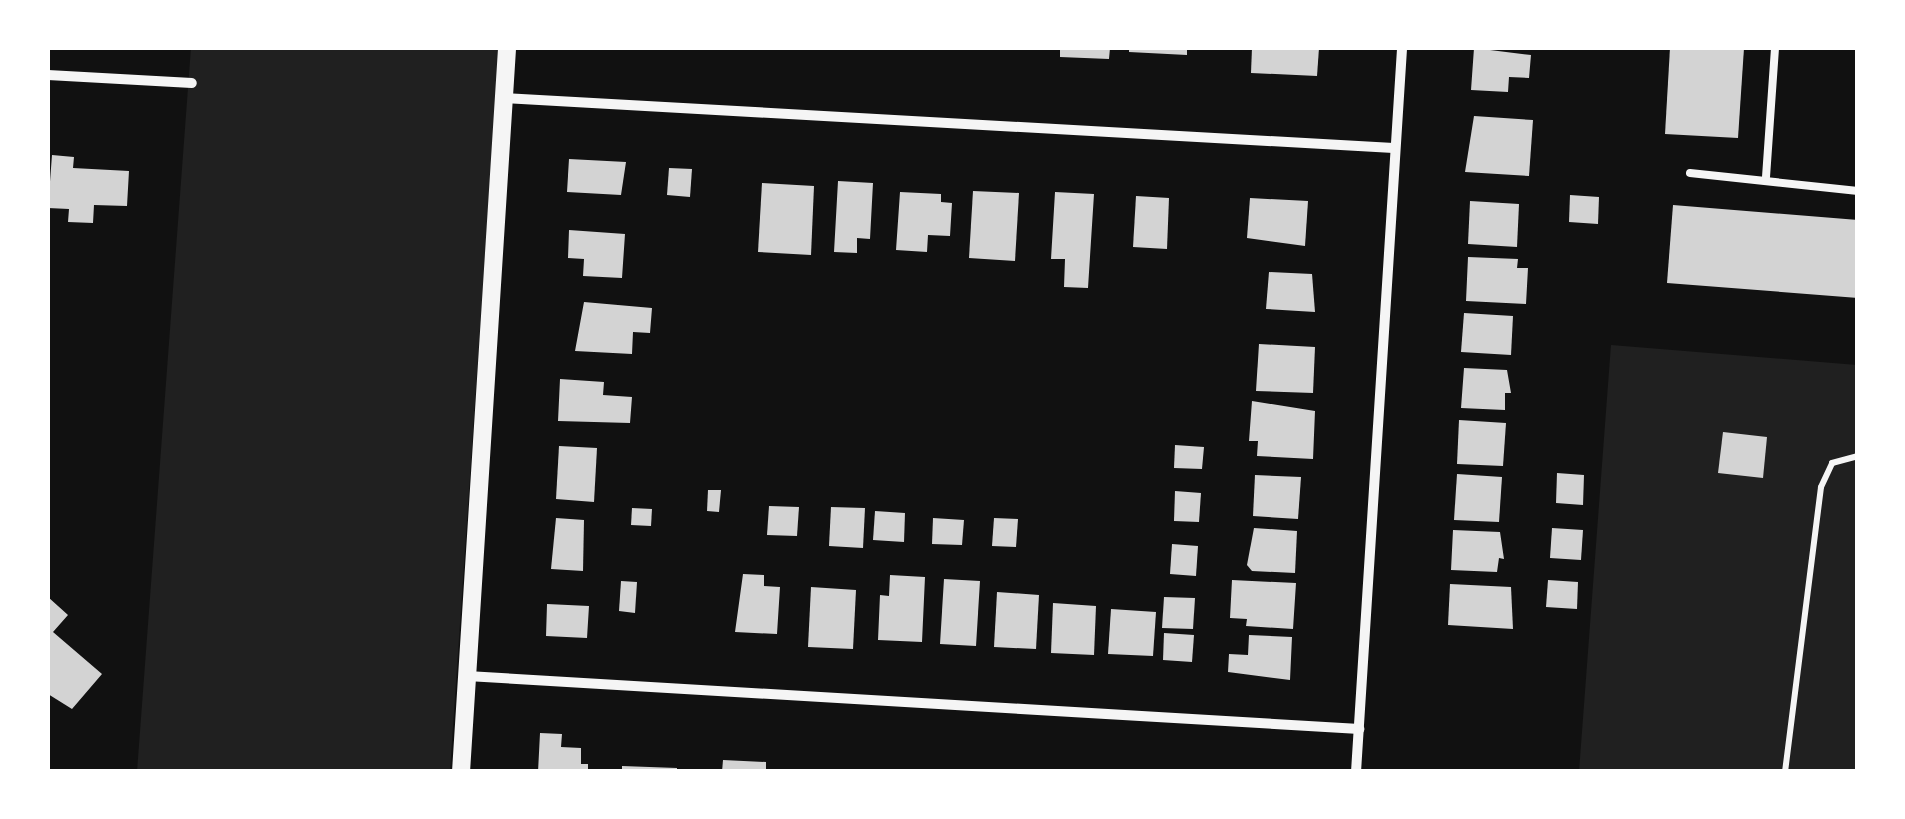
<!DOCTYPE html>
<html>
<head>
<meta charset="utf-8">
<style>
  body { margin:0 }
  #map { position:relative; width:1905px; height:819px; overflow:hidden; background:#111; font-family:"Archivo Narrow",sans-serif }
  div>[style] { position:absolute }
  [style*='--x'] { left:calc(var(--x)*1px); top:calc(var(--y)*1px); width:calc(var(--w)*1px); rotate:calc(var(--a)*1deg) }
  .green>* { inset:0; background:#202020 }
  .building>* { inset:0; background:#d3d3d3 }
  .path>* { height:6px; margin:-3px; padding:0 3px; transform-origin:3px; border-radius:3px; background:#f5f5f5 }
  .service>* { height:8px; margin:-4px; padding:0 4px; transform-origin:4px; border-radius:4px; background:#f5f5f5 }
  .minor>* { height:10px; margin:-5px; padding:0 5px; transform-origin:5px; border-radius:5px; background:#f5f5f5 }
  .tertiary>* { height:18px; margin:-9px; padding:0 9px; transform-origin:9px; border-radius:9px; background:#f5f5f5 }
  span { translate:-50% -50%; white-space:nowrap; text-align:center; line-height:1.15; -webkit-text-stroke:9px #fff; paint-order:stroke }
  .frame { position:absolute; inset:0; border:50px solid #fff; pointer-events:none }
</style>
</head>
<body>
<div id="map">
  <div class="green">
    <div style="clip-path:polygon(191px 48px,499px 48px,450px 771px,137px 772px)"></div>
    <div style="clip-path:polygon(1611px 345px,1857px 365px,1857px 771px,1579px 772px)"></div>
  </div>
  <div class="building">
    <div style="clip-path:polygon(1060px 48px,1110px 48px,1109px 59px,1060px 57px)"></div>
    <div style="clip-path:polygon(1129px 48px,1187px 48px,1187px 55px,1129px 52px)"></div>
    <div style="clip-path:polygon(1252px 48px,1319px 48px,1317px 76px,1251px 73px)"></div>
    <div style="clip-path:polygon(1474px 48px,1531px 55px,1529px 78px,1509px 77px,1508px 92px,1471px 90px)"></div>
    <div style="clip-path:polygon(1670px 48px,1744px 48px,1738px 138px,1665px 134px)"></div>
    <div style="clip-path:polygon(1474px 116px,1533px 120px,1529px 176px,1465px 172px)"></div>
    <div style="clip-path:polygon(52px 155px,74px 157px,73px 168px,129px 171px,127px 206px,94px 205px,93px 223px,68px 222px,69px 209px,48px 208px)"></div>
    <div style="clip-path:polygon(569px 159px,626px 162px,621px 195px,567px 192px)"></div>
    <div style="clip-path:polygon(669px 168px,692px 169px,690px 197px,667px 195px)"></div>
    <div style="clip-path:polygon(838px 181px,873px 183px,870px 239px,857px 238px,857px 253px,834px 252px)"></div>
    <div style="clip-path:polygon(762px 183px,814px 186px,811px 255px,758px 252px)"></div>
    <div style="clip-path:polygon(973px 191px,1019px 193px,1015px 261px,969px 258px)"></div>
    <div style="clip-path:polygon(900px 192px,941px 194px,941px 202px,952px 203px,950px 236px,928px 235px,927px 252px,896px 250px)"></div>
    <div style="clip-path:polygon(1055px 192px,1094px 194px,1088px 288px,1064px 287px,1065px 259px,1051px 259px)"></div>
    <div style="clip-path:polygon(1570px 195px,1599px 197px,1598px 224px,1569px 222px)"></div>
    <div style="clip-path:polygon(1136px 196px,1169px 198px,1167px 249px,1133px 247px)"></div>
    <div style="clip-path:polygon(1250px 198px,1308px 201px,1305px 246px,1247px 238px)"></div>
    <div style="clip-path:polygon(1470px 201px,1519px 204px,1517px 247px,1468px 244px)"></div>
    <div style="clip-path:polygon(1673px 205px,1858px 220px,1858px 298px,1667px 283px)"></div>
    <div style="clip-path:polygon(569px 230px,625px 234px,622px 278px,583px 276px,584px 259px,568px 258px)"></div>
    <div style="clip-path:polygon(1468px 257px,1518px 259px,1517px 268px,1528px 268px,1526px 304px,1466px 301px)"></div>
    <div style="clip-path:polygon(1269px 272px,1312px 274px,1315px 312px,1266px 309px)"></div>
    <div style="clip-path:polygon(584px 302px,652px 308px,650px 333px,633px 332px,632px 354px,575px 351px)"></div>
    <div style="clip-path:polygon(1464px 313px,1513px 316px,1511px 355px,1461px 352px)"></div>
    <div style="clip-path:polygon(1259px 344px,1315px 347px,1313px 393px,1256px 391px)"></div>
    <div style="clip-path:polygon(1464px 368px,1507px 370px,1511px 393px,1505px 393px,1505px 410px,1461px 408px)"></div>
    <div style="clip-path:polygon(560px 379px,604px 382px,603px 395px,632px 397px,630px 423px,558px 421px)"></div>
    <div style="clip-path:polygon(1252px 401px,1315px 411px,1313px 459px,1257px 456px,1258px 441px,1249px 441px)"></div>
    <div style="clip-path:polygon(1459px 420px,1506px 423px,1503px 466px,1457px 464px)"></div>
    <div style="clip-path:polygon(1723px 432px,1767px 437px,1763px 478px,1718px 473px)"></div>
    <div style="clip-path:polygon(1175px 445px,1204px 447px,1202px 469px,1174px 468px)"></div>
    <div style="clip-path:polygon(559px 446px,597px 448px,594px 502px,556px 499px)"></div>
    <div style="clip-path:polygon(1557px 473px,1584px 475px,1583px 505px,1556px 503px)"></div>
    <div style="clip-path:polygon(1457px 474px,1502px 477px,1499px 522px,1454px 520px)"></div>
    <div style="clip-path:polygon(1255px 475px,1301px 477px,1298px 519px,1253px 516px)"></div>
    <div style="clip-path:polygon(708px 490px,721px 490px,719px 512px,707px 511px)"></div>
    <div style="clip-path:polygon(1175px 491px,1201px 493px,1199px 522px,1174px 521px)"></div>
    <div style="clip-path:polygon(769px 506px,799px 507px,797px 536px,767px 535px)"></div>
    <div style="clip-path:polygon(831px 507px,865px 508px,863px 548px,829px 546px)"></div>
    <div style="clip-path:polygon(632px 508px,652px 509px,651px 526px,631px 525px)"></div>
    <div style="clip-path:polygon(875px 511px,905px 513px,904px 542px,873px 540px)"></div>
    <div style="clip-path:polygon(556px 518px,584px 520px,583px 571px,551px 569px)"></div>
    <div style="clip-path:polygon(933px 518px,964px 520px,962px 545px,932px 544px)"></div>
    <div style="clip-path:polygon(994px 518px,1018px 519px,1016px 547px,992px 546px)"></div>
    <div style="clip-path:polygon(1254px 528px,1297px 531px,1295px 573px,1252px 571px,1247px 565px)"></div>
    <div style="clip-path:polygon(1552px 528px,1583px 530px,1581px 560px,1550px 558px)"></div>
    <div style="clip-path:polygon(1453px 530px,1500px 532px,1504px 559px,1499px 558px,1497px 572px,1451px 570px)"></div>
    <div style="clip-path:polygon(1172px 544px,1198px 546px,1196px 576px,1170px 574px)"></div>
    <div style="clip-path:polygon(743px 574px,764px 575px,764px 586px,780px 587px,777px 634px,735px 632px)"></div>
    <div style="clip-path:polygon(890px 575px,925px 577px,922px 642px,878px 640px,880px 595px,889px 596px)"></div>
    <div style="clip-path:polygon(944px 579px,980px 581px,976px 646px,940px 644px)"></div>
    <div style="clip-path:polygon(1232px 580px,1296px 583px,1293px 629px,1246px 626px,1247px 619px,1230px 618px)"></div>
    <div style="clip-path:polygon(1548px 580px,1578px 582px,1577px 609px,1546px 607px)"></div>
    <div style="clip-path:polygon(621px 581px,637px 582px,635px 613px,619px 611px)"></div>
    <div style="clip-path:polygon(1450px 584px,1511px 587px,1513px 629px,1448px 625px)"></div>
    <div style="clip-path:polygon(811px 587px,856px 590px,853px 649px,808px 647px)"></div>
    <div style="clip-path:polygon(997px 592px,1039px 595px,1036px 649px,994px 647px)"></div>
    <div style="clip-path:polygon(48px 597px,68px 615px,53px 632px,102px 674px,72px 709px,48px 694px)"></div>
    <div style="clip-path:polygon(1164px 597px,1195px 598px,1193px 629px,1162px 628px)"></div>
    <div style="clip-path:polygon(1053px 603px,1096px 606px,1094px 655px,1051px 653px)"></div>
    <div style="clip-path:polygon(547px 604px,589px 606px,587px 638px,546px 636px)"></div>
    <div style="clip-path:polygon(1111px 609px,1156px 612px,1153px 656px,1108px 654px)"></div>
    <div style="clip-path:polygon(1164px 633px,1194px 635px,1192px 662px,1163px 660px)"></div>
    <div style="clip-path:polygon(1249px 635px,1292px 637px,1290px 680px,1228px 672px,1229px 654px,1248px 655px)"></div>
    <div style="clip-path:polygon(540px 733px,562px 734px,561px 747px,581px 748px,581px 764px,588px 764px,588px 772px,538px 772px)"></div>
    <div style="clip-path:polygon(723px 760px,766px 762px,766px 772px,722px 772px)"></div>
    <div style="clip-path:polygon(622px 766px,677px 768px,677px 772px,622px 772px)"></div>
  </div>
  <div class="path">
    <div style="--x:1785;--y:772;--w:287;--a:-82.8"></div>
    <div style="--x:1821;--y:487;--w:26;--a:-65"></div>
    <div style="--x:1832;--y:463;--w:27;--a:-15"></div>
  </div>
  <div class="service">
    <div style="--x:1690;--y:173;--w:169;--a:6.1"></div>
    <div style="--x:1766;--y:177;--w:129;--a:-86"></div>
  </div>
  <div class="minor">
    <div style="--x:48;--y:75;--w:144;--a:3.2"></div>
    <div style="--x:504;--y:98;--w:891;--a:3.22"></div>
    <div style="--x:467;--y:676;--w:894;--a:3.4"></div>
    <div style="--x:1356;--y:772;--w:725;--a:-86.36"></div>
  </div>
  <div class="tertiary">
    <div style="--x:461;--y:772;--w:725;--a:-86.36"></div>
  </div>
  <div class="frame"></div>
</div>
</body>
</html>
